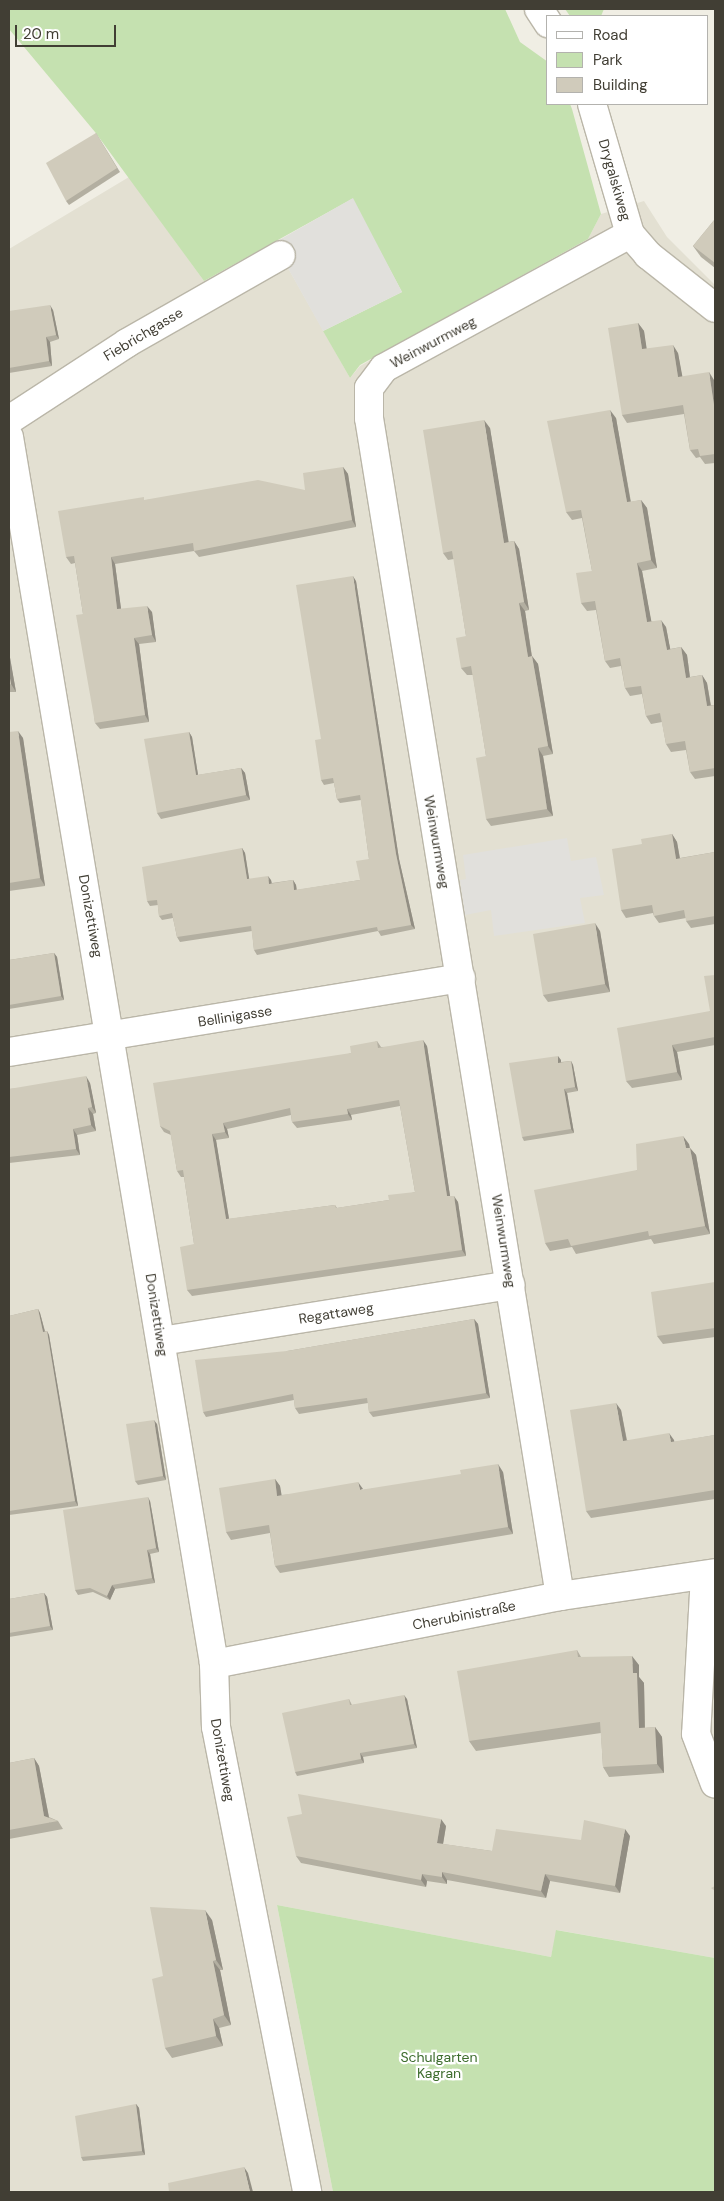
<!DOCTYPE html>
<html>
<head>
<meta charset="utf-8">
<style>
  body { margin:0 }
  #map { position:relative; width:724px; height:2201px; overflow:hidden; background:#f0eee4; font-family:"DM Sans",sans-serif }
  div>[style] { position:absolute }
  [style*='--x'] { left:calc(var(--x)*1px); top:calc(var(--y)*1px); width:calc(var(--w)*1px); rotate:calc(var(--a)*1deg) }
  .residential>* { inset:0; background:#e3e0d2 }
  .green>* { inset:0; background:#c5e1b0 }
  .parking>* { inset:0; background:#e1e0dc }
  .roads { filter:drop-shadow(1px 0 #bab6a8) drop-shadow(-1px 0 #bab6a8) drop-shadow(0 1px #bab6a8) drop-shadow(0 -1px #bab6a8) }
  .street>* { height:28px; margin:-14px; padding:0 14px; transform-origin:14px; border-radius:14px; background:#fff }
  .wall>* { inset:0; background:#b3afa1 }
  .shaded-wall>* { inset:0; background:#928e83 }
  .building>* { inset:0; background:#d0cbbb }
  span { translate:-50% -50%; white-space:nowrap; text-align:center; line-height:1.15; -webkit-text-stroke:4.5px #fff; paint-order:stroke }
  .street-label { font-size:14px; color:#413e34 }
  .park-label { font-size:14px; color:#3e6d2e }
  .frame { position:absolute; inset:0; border:10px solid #413e34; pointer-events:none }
  .legend { position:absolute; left:546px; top:15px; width:162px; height:90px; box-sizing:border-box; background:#fff; border:1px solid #b3b2ae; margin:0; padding:6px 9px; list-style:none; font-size:15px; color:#413e34 }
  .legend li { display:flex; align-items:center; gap:10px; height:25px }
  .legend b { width:25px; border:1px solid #b3b2ae }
  .scale { position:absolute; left:15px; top:25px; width:101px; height:22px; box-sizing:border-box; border:2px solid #413e34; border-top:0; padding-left:6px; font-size:15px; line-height:18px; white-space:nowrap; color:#413e34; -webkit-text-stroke:4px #fff; paint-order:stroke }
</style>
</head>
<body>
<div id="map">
  <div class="residential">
    <div style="clip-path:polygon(129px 177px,204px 281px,274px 243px,350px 378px,360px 366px,588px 239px,601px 214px,644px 201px,667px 237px,715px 285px,715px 1958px,557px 1930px,551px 1957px,277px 1905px,333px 2192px,9px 2192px,9px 249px)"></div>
  </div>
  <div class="green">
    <div style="clip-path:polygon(9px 9px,505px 9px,520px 42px,548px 62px,548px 104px,570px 104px,572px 109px,601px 214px,588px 239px,360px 365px,350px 378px,323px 331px,402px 292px,352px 199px,204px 281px,95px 132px,9px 29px)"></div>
    <div style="clip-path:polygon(565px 9px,604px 9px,601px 16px,570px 16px)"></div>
    <div style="clip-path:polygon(277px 1905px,551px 1957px,556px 1930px,715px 1958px,715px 2192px,333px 2192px)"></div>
  </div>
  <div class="parking">
    <div style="clip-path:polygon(353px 198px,402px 292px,323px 331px,274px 243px)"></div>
    <div style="clip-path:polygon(567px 838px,571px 861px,596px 857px,604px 895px,580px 898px,585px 923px,494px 936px,491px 910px,465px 915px,460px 880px,466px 879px,463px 855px)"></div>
  </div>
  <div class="roads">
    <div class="street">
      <div style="--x:539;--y:9;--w:17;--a:57"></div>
      <div style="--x:592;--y:104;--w:135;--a:73.7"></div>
      <div style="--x:630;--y:234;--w:28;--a:49"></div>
      <div style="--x:648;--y:255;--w:85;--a:38.3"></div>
      <div style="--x:9;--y:420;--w:141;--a:-33.1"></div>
      <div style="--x:127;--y:343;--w:177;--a:-29.7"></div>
      <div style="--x:9;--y:437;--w:1244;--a:80.51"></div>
      <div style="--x:214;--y:1664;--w:63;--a:88.2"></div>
      <div style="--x:216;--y:1727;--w:474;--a:78.9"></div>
      <div style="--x:9;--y:1052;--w:458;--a:-9.3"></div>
      <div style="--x:161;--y:1341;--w:354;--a:-9.1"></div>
      <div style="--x:705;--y:1575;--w:159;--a:93.2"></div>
      <div style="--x:696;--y:1734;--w:53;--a:69.2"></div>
      <div style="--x:560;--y:1596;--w:1193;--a:-99.21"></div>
      <div style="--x:369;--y:418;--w:30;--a:-90"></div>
      <div style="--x:369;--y:388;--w:25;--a:-53"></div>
      <div style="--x:384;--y:368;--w:280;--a:-28.6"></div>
      <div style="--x:214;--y:1664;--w:353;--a:-11.1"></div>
      <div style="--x:560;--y:1596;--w:157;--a:-8.4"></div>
    </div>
  </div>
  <div class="wall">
    <div style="clip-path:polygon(96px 133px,120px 172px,69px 205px,66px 201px)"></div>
    <div style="clip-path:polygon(715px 219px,715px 268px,701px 257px,693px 246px)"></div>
    <div style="clip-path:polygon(53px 310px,59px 339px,50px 342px,52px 366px,9px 373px,9px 311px)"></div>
    <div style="clip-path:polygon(638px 323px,644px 331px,646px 349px,678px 353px,682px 377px,714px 380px,715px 387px,715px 463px,705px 464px,700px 457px,696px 458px,690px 450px,684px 414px,627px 423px,622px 415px)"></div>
    <div style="clip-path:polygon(616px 418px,631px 502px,641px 500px,647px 508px,657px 568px,642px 571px,651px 621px,666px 627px,670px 649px,681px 647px,687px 655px,690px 677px,702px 675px,707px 683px,711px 705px,715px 705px,715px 776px,695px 779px,690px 772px,686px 750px,671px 752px,666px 744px,662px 722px,651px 724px,646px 716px,642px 694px,630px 696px,625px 688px,621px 666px,610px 668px,605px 661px,596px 610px,587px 611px,581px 603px,592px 571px,582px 518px,572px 520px,566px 512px)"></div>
    <div style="clip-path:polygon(490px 428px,508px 542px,514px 541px,519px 549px,529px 610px,525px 611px,532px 656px,538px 664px,553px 754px,543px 756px,553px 816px,491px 826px,486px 819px,486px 756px,473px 675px,467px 675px,461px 668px,466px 636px,454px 559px,448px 560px,443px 553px)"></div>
    <div style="clip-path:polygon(343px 467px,348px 474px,356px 527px,199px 557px,194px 551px,115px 564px,121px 609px,152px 612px,156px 642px,139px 644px,149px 722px,100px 729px,95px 723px,83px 614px,75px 563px,71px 564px,66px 557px,146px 500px,305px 490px)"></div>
    <div style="clip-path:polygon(356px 581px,399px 859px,415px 929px,381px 936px,378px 931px,257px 955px,254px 950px,252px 931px,180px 942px,177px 937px,173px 918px,162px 920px,159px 916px,158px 905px,150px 906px,147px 901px,242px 848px,245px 853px,249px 879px,271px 880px,272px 883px,293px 880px,296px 885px,297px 890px,360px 880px,369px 859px,361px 800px,340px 803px,337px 799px,334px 783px,324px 785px,321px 780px,321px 739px)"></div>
    <div style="clip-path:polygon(9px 652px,16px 692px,9px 692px)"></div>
    <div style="clip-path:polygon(9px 732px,23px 738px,45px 886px,9px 891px)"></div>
    <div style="clip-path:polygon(189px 732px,192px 737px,198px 775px,241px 768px,245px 773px,250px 800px,161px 819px,157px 813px)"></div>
    <div style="clip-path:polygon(672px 834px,677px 842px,680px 858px,715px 852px,715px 924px,691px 928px,686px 921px,686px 918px,659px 923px,654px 916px,653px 913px,626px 918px,621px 910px,642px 844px)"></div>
    <div style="clip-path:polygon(600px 931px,610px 992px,548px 1002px,543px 995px)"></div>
    <div style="clip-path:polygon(54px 953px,57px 957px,64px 1000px,9px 1009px,9px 960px)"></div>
    <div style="clip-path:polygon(715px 975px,715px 1045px,677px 1052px,682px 1080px,632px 1088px,626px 1081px,710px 1011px)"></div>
    <div style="clip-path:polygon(evenodd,377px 1041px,381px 1047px,427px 1046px,450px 1196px,458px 1202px,466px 1256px,192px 1296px,187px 1290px,194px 1244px,184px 1177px,181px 1177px,177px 1171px,171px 1135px,164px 1132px,160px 1126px,351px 1053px,377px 1041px,400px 1106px,415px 1192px,389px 1200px,337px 1208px,335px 1205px,229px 1219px,216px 1140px,229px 1138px,227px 1129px,291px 1115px,292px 1122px,297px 1128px,352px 1120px,351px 1115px,400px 1106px)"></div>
    <div style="clip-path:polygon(561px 1060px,561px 1062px,571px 1061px,573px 1065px,578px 1091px,567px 1093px,574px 1133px,524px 1141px,522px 1137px)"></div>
    <div style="clip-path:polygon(90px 1083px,96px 1113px,93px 1114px,96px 1131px,77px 1135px,80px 1155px,9px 1163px,9px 1089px)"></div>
    <div style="clip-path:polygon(689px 1144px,690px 1148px,696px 1155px,710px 1234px,654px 1244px,651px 1239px,576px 1254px,572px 1247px,550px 1251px,545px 1243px,637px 1170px)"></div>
    <div style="clip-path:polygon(715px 1282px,715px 1337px,663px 1344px,657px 1336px)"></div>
    <div style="clip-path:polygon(38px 1309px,40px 1313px,45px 1331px,47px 1331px,49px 1335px,78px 1506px,9px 1515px,9px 1316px)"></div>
    <div style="clip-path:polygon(474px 1319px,478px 1324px,490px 1398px,373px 1417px,369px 1412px,368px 1403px,299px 1414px,295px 1408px,294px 1400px,206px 1417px,203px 1412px,287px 1351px)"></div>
    <div style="clip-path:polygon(621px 1410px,627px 1440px,674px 1440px,674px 1442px,715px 1435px,715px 1499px,591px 1518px,586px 1511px)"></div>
    <div style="clip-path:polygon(157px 1424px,166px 1480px,138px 1485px,135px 1481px)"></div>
    <div style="clip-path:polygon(503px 1472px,513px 1534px,280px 1573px,275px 1566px,270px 1533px,231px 1540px,226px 1532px,275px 1479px,280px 1486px,281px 1495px,363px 1490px)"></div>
    <div style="clip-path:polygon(150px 1501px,159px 1552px,150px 1554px,155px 1583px,115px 1589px,110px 1600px,93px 1592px,78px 1595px,75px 1590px)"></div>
    <div style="clip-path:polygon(44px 1593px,47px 1597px,53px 1630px,9px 1637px,9px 1599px)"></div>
    <div style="clip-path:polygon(577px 1650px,581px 1657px,639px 1665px,639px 1677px,644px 1683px,645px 1728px,655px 1727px,662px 1737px,664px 1773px,609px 1777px,603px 1767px,601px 1733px,476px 1751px,469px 1741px)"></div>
    <div style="clip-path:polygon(349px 1699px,352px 1705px,407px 1699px,417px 1748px,363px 1757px,364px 1763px,297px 1776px,295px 1772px)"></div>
    <div style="clip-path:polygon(34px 1758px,39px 1766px,49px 1817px,58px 1821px,63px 1829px,9px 1839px,9px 1763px)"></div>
    <div style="clip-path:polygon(446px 1826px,443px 1844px,492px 1851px,581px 1840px,630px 1836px,620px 1893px,550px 1881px,546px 1898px,447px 1880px,447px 1884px,427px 1881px,426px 1887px,301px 1863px,296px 1856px)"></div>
    <div style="clip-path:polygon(212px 1920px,223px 1970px,220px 1970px,231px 2025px,219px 2028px,223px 2046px,172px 2058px,165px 2048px,163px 1976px)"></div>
    <div style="clip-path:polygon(136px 2104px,139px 2108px,145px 2155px,83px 2161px,81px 2157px)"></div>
  </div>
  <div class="shaded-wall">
    <div style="clip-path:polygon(50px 305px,53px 310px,59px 339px,56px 335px)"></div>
    <div style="clip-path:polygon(638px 323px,644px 331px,648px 357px,642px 349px)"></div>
    <div style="clip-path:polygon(46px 337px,50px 342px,52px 366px,49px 361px)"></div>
    <div style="clip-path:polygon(673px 345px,678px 353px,684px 385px,678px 377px)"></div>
    <div style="clip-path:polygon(709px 372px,714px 380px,715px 387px,715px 406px,714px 405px)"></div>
    <div style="clip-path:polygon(610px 410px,616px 418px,632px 510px,627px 502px)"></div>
    <div style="clip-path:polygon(484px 420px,490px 428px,510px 550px,504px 543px)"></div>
    <div style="clip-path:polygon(343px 467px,348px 474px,356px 527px,352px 520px)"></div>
    <div style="clip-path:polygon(641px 500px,647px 508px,657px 568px,651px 560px)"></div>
    <div style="clip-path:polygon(514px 541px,519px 549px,529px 610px,524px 602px)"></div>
    <div style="clip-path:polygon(111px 557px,115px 564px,122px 616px,117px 609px)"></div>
    <div style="clip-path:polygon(637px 563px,642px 571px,653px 630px,647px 622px)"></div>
    <div style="clip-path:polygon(353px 576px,356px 581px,399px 859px,415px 929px,411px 925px,396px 854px)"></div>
    <div style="clip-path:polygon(519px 603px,525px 611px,533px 665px,528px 657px)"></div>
    <div style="clip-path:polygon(147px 606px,152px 612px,156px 642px,152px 635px)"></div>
    <div style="clip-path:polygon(661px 620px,666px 627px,672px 658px,667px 650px)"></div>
    <div style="clip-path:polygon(134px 638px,139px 644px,149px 722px,145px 715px)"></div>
    <div style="clip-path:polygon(681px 647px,687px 655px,691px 686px,686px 678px)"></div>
    <div style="clip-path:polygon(9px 652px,16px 692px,11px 684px,9px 673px)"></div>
    <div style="clip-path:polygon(532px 656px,538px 664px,553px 754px,548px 746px)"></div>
    <div style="clip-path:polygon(702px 675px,707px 683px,712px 714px,707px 706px)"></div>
    <div style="clip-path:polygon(18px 731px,23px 738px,45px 886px,40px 878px)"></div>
    <div style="clip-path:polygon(189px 732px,192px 737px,199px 781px,196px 775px)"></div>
    <div style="clip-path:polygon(538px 748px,543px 756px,553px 816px,547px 809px)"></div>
    <div style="clip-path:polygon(241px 768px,245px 773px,250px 800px,246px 795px)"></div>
    <div style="clip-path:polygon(672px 834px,677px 842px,681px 866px,676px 859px)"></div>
    <div style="clip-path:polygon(242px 848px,245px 853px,250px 884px,247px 879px)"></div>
    <div style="clip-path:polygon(268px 876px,271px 880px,272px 888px,269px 884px)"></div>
    <div style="clip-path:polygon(293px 880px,296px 885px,297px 895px,294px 890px)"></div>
    <div style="clip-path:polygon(595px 923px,600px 931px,610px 992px,605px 984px)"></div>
    <div style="clip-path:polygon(54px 953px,57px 957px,64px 1000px,61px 996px)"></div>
    <div style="clip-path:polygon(423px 1040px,427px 1046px,451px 1202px,447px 1196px)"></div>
    <div style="clip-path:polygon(672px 1045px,677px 1052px,682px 1080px,677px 1072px)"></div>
    <div style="clip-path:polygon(558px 1056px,561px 1060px,561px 1067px,558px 1063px)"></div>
    <div style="clip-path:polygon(571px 1061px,573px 1065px,578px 1091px,575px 1087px)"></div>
    <div style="clip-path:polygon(86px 1076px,90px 1083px,96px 1113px,92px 1107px)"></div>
    <div style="clip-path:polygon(564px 1089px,567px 1093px,574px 1133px,571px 1129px)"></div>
    <div style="clip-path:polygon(88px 1108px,93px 1114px,96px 1131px,91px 1125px)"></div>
    <div style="clip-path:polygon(347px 1109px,351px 1115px,352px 1120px,348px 1114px)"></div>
    <div style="clip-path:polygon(223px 1123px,227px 1129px,229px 1138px,225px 1132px)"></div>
    <div style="clip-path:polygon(73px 1129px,77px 1135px,80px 1155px,76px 1149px)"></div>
    <div style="clip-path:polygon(212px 1134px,216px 1140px,230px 1225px,226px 1219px)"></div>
    <div style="clip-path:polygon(683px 1136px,689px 1144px,691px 1156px,686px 1148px)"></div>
    <div style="clip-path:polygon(690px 1148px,696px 1155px,710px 1234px,705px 1226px)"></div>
    <div style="clip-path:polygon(454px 1196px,458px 1202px,466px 1256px,462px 1250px)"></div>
    <div style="clip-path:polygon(38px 1309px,40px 1313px,46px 1336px,43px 1332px)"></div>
    <div style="clip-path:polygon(474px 1319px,478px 1324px,490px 1398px,486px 1393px)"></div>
    <div style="clip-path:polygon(47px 1331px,49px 1335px,78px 1506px,75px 1501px)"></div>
    <div style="clip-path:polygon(616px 1403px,621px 1410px,628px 1448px,623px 1441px)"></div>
    <div style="clip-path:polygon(154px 1420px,157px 1424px,166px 1480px,163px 1476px)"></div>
    <div style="clip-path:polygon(669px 1433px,674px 1440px,676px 1450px,671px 1442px)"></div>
    <div style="clip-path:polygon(498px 1464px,503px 1472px,513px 1534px,508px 1527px)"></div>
    <div style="clip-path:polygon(275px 1479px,280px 1486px,283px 1503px,277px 1496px)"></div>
    <div style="clip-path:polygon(358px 1482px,363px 1489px,360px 1490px)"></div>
    <div style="clip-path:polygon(148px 1497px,150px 1501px,159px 1552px,156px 1548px)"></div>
    <div style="clip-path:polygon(147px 1550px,150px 1554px,155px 1583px,152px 1578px)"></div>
    <div style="clip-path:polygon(112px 1585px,115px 1589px,110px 1600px,107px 1596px)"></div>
    <div style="clip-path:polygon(44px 1593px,47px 1597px,53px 1630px,50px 1626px)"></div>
    <div style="clip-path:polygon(632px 1656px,639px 1665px,639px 1677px,644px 1683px,645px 1738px,639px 1728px,633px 1673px)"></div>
    <div style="clip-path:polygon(404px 1695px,407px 1699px,417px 1748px,414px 1744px)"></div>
    <div style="clip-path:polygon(655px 1727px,662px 1737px,664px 1773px,657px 1764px)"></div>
    <div style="clip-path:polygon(360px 1753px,363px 1757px,364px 1763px,361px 1759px)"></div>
    <div style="clip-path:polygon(34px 1758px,39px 1766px,50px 1823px,44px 1816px)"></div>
    <div style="clip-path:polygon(441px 1819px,446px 1826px,442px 1850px,437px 1843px)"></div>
    <div style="clip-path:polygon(625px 1829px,630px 1836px,620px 1893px,615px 1886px)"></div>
    <div style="clip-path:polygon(442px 1872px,447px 1880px,447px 1884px,442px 1877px)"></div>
    <div style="clip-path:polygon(422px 1874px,427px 1881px,426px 1887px,421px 1880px)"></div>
    <div style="clip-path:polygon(545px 1874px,550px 1881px,546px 1898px,541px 1891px)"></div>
    <div style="clip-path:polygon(205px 1910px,212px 1920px,223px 1970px,216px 1960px)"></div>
    <div style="clip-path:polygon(213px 1961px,220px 1970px,231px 2025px,224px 2015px)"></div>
    <div style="clip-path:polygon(213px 2019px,219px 2028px,223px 2046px,216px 2036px)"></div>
    <div style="clip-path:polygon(136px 2104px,139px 2108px,145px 2155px,142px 2151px)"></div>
    <div style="clip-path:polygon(244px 2167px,248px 2173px,253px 2192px,250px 2192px)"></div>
  </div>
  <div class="building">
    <div style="clip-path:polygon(96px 133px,117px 168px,66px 201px,46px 163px)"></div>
    <div style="clip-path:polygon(715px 219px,715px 263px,693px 246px)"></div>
    <div style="clip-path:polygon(50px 305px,56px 335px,46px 337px,49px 361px,9px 368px,9px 311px)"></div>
    <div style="clip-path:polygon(638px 323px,642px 349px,673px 345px,678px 377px,709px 372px,714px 405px,715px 405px,715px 454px,700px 456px,698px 449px,690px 450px,683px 405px,622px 415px,608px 328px)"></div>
    <div style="clip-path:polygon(610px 410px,627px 502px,641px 500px,651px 560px,637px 563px,647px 622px,661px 620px,667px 650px,681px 647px,686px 678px,702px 675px,707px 706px,715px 705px,715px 768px,690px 772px,685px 741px,666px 744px,660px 713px,646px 716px,641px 686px,625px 688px,620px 658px,605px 661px,595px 601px,581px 603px,576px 573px,592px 571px,581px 510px,566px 512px,547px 421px)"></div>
    <div style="clip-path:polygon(484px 420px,504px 543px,514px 541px,524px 602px,519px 603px,528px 657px,532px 656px,548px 746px,538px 748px,547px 809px,486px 819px,476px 758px,486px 756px,471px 666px,461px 668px,456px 638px,466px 636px,452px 551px,443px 553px,423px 430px)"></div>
    <div style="clip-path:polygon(343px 467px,352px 520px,194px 551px,193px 543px,111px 557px,117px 609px,147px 606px,152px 635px,134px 638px,145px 715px,95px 723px,76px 615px,83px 614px,74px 556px,66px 557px,58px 511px,144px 497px,144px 500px,258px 480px,305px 490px,303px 473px)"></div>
    <div style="clip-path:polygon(353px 576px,396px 854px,411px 925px,378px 931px,377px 927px,254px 950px,251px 926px,177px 937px,172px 913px,159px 916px,157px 900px,147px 901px,142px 867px,242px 848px,247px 879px,268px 876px,269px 884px,293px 880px,294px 890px,360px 880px,356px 861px,369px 859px,360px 795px,337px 799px,333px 778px,321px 780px,315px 740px,321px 739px,296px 585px)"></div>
    <div style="clip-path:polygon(9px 673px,11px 684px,9px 685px)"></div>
    <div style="clip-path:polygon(18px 731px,40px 878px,9px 883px,9px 732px)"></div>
    <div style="clip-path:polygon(189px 732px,196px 775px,241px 768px,246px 795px,157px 813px,144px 739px)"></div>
    <div style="clip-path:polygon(672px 834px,676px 859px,715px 852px,715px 916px,686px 921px,684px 910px,654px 916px,652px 905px,621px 910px,612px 849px,642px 844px,641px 839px)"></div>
    <div style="clip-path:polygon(595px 923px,605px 984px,543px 995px,533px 934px)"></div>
    <div style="clip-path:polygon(54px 953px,61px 996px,9px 1005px,9px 960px)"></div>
    <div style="clip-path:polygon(715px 975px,715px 1037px,672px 1045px,677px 1072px,626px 1081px,617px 1028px,710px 1011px,704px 976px)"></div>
    <div style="clip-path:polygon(evenodd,423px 1040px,447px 1196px,454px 1196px,462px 1250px,187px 1290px,180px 1247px,194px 1244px,183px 1170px,177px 1171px,170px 1131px,160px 1126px,153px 1083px,351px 1053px,350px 1046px,377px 1041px,378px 1048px,423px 1040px,399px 1100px,415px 1192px,388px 1195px,389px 1200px,336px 1208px,335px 1205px,226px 1219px,212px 1134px,225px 1132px,223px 1123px,290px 1108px,292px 1122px,348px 1114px,347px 1109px,399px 1100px)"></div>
    <div style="clip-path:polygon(558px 1056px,558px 1063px,571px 1061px,575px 1087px,564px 1089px,571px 1129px,522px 1137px,509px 1063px)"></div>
    <div style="clip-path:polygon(86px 1076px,92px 1107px,88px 1108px,91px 1125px,73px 1129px,76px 1149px,9px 1157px,9px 1089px)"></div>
    <div style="clip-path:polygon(683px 1136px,686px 1148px,690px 1148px,705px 1226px,649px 1236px,648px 1231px,571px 1246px,568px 1239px,545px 1243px,534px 1190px,637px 1170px,636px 1144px)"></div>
    <div style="clip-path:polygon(715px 1282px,715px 1328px,657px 1336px,651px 1292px)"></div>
    <div style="clip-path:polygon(38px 1309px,43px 1332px,47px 1331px,75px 1501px,9px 1511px,9px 1316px)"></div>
    <div style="clip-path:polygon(474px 1319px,486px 1393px,369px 1412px,367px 1398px,295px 1408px,293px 1394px,203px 1412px,195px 1360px,287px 1351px)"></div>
    <div style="clip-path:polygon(616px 1403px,623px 1441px,669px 1433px,671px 1442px,715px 1435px,715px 1490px,586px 1511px,570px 1410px)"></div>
    <div style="clip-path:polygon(154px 1420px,163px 1476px,135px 1481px,126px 1424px)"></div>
    <div style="clip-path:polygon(498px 1464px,508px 1527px,275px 1566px,269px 1525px,226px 1532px,219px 1488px,275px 1479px,277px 1496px,358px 1482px,360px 1490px,461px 1474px,460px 1470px)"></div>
    <div style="clip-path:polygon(148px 1497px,156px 1548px,147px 1550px,152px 1578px,112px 1585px,107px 1596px,90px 1588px,75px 1590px,63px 1510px)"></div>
    <div style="clip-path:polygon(44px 1593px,50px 1626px,9px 1633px,9px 1599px)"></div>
    <div style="clip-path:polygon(577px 1650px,578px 1657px,632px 1656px,633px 1673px,637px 1673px,639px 1728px,655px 1727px,657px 1764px,603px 1767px,600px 1722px,469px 1741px,457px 1671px)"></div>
    <div style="clip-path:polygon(404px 1695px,414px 1744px,360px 1753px,361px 1759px,295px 1772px,282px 1713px,349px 1699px,350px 1705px)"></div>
    <div style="clip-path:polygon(34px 1758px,44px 1816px,58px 1821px,9px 1830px,9px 1763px)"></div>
    <div style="clip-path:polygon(298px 1794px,441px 1819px,437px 1843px,492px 1851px,496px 1829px,581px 1840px,584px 1820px,625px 1829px,615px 1886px,545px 1874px,541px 1891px,442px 1872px,442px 1877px,422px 1874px,421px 1880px,296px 1856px,287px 1817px,302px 1814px)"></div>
    <div style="clip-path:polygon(715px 1886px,715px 1891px,711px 1888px)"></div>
    <div style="clip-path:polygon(150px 1907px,205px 1910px,216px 1960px,213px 1961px,224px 2015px,213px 2019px,216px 2036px,165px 2048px,152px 1979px,163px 1976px)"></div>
    <div style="clip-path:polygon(136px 2104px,142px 2151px,81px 2157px,75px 2116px)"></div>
    <div style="clip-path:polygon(244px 2167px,250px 2192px,169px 2192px,168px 2183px)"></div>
  </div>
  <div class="street-label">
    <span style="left:615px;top:180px;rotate:74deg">Drygalskiweg</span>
    <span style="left:143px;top:334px;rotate:-31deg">Fiebrichgasse</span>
    <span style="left:433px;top:342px;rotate:-28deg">Weinwurmweg</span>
    <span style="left:437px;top:842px;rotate:80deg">Weinwurmweg</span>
    <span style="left:91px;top:916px;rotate:80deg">Donizettiweg</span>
    <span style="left:235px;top:1016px;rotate:-9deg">Bellinigasse</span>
    <span style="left:504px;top:1241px;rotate:81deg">Weinwurmweg</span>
    <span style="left:336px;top:1313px;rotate:-9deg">Regattaweg</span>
    <span style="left:157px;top:1315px;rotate:81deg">Donizettiweg</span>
    <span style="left:464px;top:1615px;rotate:-11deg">Cherubinistraße</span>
    <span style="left:223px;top:1760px;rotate:80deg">Donizettiweg</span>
  </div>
  <div class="park-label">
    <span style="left:439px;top:2065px">Schulgarten<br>Kagran</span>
  </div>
  <div class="frame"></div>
  <ul class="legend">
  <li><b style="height:6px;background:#fff"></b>Road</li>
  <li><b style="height:14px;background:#c5e1b0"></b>Park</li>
  <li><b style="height:14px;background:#d0cbbb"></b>Building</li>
  </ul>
  <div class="scale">20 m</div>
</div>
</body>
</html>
